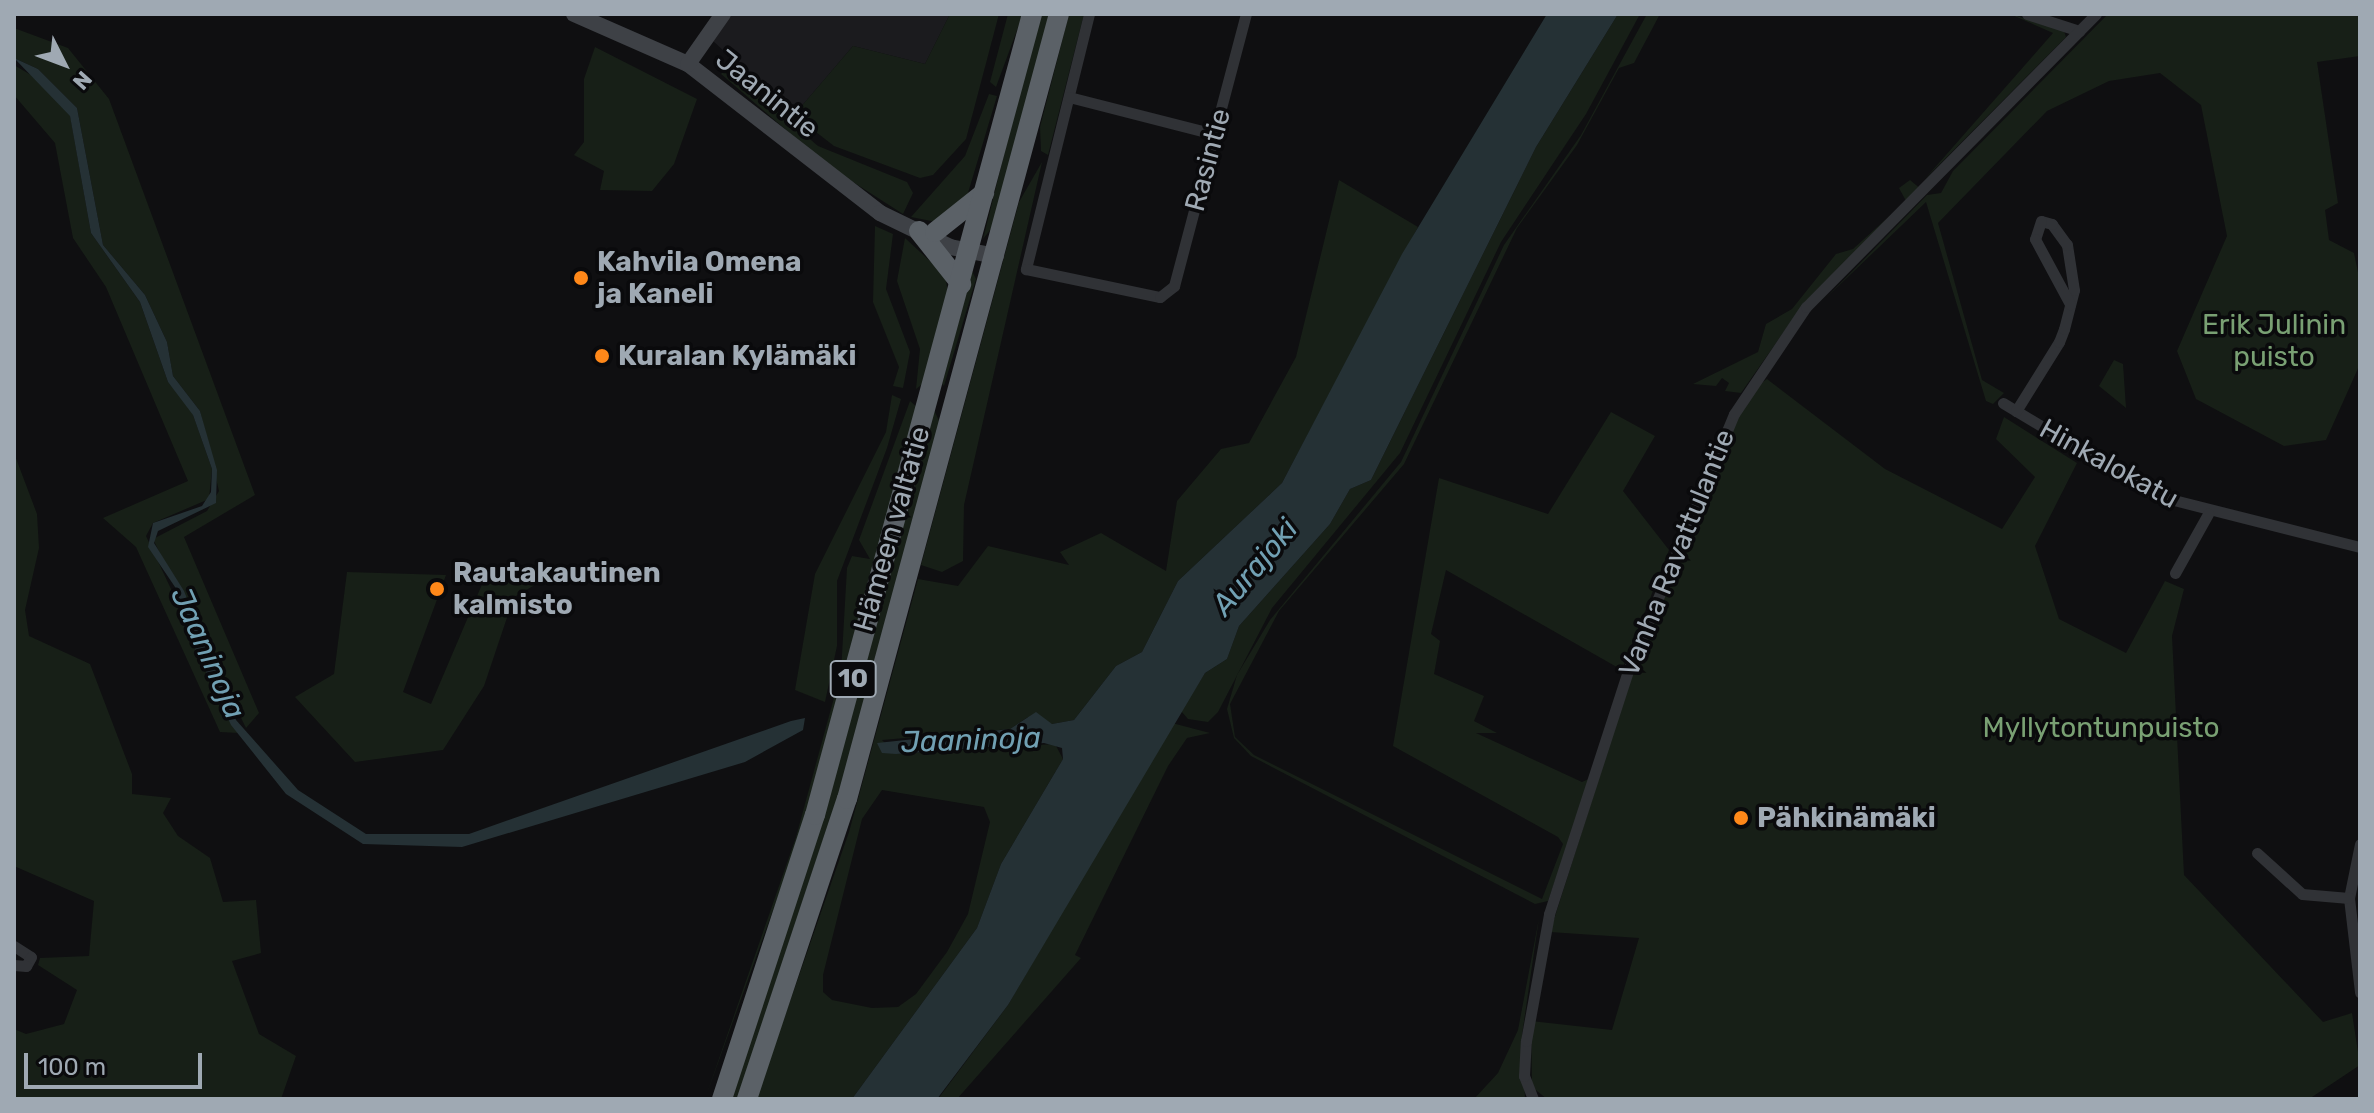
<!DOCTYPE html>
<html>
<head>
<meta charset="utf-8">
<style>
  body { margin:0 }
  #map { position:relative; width:2374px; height:1113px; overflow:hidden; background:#0f0f11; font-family:Rubik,sans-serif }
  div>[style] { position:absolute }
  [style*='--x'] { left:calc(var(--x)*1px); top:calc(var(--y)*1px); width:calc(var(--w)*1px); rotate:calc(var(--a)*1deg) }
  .built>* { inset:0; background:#1b1b1e }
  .green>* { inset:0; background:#171f17 }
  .water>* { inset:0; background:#253135 }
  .street>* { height:11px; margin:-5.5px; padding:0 5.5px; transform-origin:5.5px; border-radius:5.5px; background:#303236 }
  .secondary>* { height:16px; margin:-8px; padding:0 8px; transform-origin:8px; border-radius:8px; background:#3e4146 }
  .highway>* { height:20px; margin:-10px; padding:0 10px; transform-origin:10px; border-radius:10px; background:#5b6167 }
  .dots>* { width:22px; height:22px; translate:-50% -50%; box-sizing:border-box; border:4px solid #0a0a0c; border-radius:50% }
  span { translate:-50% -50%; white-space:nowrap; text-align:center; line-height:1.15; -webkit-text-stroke:7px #0a0a0c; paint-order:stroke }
  .shield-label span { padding:2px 6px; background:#0a0a0c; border:2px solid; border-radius:6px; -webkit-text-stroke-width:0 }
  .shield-label { font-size:26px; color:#9fa9b3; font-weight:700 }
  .street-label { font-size:28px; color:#9fa9b3 }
  .poi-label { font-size:28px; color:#9fa9b3; font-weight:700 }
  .left { translate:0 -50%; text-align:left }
  .park-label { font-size:28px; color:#79a073 }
  .water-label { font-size:30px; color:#71a0b3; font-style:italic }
  .frame { position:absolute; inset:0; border:16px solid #9fa9b3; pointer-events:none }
  .north { position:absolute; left:24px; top:24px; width:80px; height:80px; -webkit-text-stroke:6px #0a0a0c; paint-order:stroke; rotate:132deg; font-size:22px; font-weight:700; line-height:32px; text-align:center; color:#9fa9b3 }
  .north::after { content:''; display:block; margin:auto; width:28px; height:36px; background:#9fa9b3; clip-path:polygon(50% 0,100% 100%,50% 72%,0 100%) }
  .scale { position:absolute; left:24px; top:1053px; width:178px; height:36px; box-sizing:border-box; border:4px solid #9fa9b3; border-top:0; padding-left:10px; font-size:24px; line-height:28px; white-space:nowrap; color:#9fa9b3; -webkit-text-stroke:6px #0a0a0c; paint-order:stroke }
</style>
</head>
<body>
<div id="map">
  <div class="built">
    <div style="clip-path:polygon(732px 14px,950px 14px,925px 64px,853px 46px,794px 115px,713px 41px)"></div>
  </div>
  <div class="green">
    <div style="clip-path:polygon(950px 14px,999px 14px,966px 139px,933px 175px,920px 178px,834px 146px,794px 115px,853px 46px,925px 64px)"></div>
    <div style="clip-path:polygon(1008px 14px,1023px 14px,996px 87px,990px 82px)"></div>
    <div style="clip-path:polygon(1039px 14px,1051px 14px,995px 224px,983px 239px)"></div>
    <div style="clip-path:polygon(1069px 14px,1084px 14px,1048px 155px,1041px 151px,1040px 127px)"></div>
    <div style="clip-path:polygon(1618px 14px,1640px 14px,1586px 114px,1501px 242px,1400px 453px,1272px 608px,1218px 712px,1208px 722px,1188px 719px,1181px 711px,1205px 673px,1227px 659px,1239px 626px,1330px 524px,1350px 489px,1371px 480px,1536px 147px)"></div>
    <div style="clip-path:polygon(1647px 14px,1660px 14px,1634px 63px,1619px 68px,1577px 145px,1517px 228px,1404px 464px,1279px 611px,1230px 704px,1235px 737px,1254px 755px,1542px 899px,1563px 844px,1558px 837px,1393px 746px,1439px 478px,1548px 514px,1611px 412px,1655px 436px,1623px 491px,1669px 550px,1622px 670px,1446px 570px,1431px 634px,1440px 641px,1434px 674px,1484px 696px,1474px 721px,1497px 733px,1476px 733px,1582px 782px,1591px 778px,1548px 901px,1535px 904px,1251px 756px,1234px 738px,1227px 709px,1237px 675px,1270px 620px,1401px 462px,1504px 245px,1581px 135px)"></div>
    <div style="clip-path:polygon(2010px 14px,2064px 31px,2066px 37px,1924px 180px,2053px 33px)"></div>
    <div style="clip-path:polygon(2108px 14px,2360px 14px,2360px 56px,2317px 62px,2338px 203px,2325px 210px,2329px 240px,2354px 253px,2360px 282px,2360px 364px,2326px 440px,2284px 446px,2196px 399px,2177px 351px,2227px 236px,2201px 105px,2160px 73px,2109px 81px,2047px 111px,1938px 223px,1982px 380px,2004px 393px,1993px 404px,1986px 401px,1926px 202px,1826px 298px,1927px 195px,1941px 193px,1953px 171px)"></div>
    <div style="clip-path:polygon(14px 28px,68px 48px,109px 99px,255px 495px,184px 537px,259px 713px,246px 728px,153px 539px,207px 511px,219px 491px,200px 411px,173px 376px,167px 342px,145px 295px,103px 245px,77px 108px,38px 69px,14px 58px)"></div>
    <div style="clip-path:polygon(595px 47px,697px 99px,674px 164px,652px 191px,600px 190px,604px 171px,574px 155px,584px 142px,584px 79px)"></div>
    <div style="clip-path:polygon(14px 65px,41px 81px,70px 115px,91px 233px,140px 302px,168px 382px,191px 409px,212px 469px,209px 499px,153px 523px,146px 536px,239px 733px,220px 732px,136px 547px,103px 518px,188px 481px,106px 287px,73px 238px,55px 143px,14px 95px)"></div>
    <div style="clip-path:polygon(727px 68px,818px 146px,907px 182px,913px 193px,903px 214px,828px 166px,721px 74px)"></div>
    <div style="clip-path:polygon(989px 94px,997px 96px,965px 203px,941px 223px,911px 217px,965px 156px)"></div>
    <div style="clip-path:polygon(1042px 162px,964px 505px,963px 561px,942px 572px,921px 565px,1019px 202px)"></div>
    <div style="clip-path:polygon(evenodd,1339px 180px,1418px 227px,1282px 483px,1178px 581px,1142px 652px,1116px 666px,1074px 720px,1052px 724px,1028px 717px,1010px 729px,882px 740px,896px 754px,1055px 744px,1063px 759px,1001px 864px,977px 928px,852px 1099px,756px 1099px,849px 832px,918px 579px,958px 586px,988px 546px,1069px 565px,1060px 552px,1101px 533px,1166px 571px,1177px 501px,1221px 449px,1249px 443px,1296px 357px,1339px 180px,882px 790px,984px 807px,990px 822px,968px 914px,947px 952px,916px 994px,898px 1007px,872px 1008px,832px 1000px,823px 992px,823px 975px,862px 819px,882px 790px)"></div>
    <div style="clip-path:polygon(1910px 180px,1922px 190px,1797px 313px,1741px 393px,1725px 391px,1729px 383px,1722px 378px,1716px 386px,1693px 384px,1758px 352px,1766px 324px,1792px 309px,1836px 254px,1853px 249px,1906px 201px,1899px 188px)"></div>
    <div style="clip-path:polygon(875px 226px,893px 234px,886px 289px,910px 352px,903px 388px,893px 386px,899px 367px,873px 302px)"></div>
    <div style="clip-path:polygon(905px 238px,945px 275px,948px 293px,925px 382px,916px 389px,920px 349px,897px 281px)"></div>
    <div style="clip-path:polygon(972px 271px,976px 279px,944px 386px,942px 384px)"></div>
    <div style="clip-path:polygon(2114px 360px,2123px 364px,2126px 408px,2099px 386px)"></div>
    <div style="clip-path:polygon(1767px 379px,1885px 469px,2002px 529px,2035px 477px,1996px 439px,2004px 417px,2077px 463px,2035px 546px,2059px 619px,2126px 653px,2165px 581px,2184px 589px,2172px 636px,2184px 875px,2323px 1022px,2352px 1013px,2360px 1065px,2309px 1099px,1547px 1099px,1532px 1087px,1531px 1021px,1612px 1030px,1639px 938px,1550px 932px,1632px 674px,1716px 460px,1754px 388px)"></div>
    <div style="clip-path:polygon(892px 395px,901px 399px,887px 448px,837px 581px,837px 646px,825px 702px,795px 690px,815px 574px,886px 432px)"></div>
    <div style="clip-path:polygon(910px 401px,917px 407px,799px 838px,705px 1099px,796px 837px,841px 672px,847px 568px,852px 556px,870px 559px,859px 540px)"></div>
    <div style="clip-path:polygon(934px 410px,941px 425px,839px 797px,738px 1099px,730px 1099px)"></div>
    <div style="clip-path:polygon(14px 453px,37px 514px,39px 548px,25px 610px,29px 636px,90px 664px,132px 774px,132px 794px,171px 798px,163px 813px,178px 836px,210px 858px,223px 902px,256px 900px,261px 953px,232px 961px,259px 1034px,296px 1056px,281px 1099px,14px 1099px,14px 1029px,26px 1034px,64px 1024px,77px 990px,38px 965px,40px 958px,89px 956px,94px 901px,14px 866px)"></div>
    <div style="clip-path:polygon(489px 568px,554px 574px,514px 597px,484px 686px,443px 750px,355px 762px,295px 697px,334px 674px,347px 572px,446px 575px,403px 692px,431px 704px)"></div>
    <div style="clip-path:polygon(1172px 723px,1210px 733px,1187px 738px,1168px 766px,1075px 955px,1081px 958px,957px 1099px,938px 1099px,1008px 1005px)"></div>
    <div style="clip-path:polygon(1539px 918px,1522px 1035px,1525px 1099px,1474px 1099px,1498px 1073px,1518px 1030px)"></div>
  </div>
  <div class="water">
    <div style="clip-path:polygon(1547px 14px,1618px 14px,1536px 147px,1371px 480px,1350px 489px,1330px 524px,1239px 626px,1227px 659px,1205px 673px,1008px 1005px,937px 1099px,852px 1099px,977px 928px,1001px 864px,1063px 759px,1062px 748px,1044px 743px,896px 754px,882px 753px,877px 743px,1010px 729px,1036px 712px,1052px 724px,1074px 720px,1116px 666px,1142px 652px,1178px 581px,1282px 483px,1402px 254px)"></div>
    <div style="clip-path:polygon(14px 58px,38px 69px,77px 108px,103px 245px,145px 295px,167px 342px,173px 376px,200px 411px,217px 470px,216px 503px,158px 531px,154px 543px,184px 591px,236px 720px,298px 790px,366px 834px,469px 834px,791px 721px,805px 718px,803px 730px,745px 762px,462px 847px,363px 844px,286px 794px,231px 725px,184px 626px,175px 587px,148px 547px,153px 523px,202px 506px,211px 492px,212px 469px,193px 415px,168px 382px,140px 302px,91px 233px,70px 116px)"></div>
  </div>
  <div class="street">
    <div style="--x:1089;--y:14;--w:263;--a:103.9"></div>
    <div style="--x:1026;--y:269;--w:137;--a:11.8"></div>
    <div style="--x:1160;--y:297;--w:18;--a:-38"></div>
    <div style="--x:1174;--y:286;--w:281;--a:-75.2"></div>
    <div style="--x:2027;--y:14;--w:55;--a:18.1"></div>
    <div style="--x:1069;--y:97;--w:146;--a:14.3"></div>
    <div style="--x:2003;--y:403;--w:181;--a:31"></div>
    <div style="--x:2158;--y:496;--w:208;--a:14.2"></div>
    <div style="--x:2016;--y:411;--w:81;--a:-58.1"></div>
    <div style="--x:2059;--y:342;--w:14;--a:-69"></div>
    <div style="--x:2064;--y:329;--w:40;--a:-75.6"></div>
    <div style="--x:2074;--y:290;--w:46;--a:-98.8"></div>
    <div style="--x:2067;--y:245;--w:26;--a:-126"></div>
    <div style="--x:2052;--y:224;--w:11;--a:-165"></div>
    <div style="--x:2041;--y:221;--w:19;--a:108"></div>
    <div style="--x:2035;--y:239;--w:74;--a:61.7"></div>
    <div style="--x:2175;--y:573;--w:68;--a:-60.8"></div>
    <div style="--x:2360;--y:844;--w:55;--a:101.5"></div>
    <div style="--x:2349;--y:898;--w:95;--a:83.3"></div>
    <div style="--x:2257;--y:853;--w:61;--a:42.3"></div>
    <div style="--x:2302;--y:894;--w:47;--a:4.9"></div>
    <div style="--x:14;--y:946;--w:20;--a:33"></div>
    <div style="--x:31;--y:957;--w:10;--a:119"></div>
    <div style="--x:26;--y:966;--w:12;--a:-175"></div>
    <div style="--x:1533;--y:1099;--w:25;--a:-111"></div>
    <div style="--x:1524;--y:1076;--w:35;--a:-87"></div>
    <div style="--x:1526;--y:1041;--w:129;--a:-79.7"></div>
    <div style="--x:1549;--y:914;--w:256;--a:-72"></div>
    <div style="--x:1628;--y:671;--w:278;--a:-67.6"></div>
    <div style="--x:1734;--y:414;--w:129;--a:-56.1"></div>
    <div style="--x:1806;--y:307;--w:412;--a:-45.3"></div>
  </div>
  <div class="secondary">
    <div style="--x:574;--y:14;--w:124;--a:23.7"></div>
    <div style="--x:688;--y:64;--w:243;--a:37.8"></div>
    <div style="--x:880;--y:213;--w:78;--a:25.9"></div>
    <div style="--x:950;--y:247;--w:47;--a:11.1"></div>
    <div style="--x:688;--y:64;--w:61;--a:-55"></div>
  </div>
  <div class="highway">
    <div style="--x:919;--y:231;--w:68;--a:51.6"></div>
    <div style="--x:935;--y:232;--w:63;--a:-38.5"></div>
    <div style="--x:722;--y:1099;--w:299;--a:-71.9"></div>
    <div style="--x:815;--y:815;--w:830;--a:-74.84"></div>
    <div style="--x:747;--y:1099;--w:316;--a:-71.6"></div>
    <div style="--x:847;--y:799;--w:813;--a:-74.89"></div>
  </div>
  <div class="dots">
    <div style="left:581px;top:278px;background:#ff8819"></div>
    <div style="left:602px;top:356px;background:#ff8819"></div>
    <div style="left:437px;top:589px;background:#ff8819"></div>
    <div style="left:1741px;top:818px;background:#ff8819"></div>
  </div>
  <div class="shield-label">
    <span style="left:853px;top:679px">10</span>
  </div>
  <div class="street-label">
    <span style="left:767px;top:94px;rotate:39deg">Jaanintie</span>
    <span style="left:1208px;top:160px;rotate:-75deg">Rasintie</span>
    <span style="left:2109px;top:464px;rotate:29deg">Hinkalokatu</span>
    <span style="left:892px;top:529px;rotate:-74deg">Hämeen valtatie</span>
    <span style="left:1677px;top:553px;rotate:-68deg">Vanha Ravattulantie</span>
  </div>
  <div class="poi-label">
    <span class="left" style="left:597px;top:278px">Kahvila Omena<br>ja Kaneli</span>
    <span class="left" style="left:618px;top:356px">Kuralan Kylämäki</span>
    <span class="left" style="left:453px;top:589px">Rautakautinen<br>kalmisto</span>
    <span class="left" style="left:1757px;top:818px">Pähkinämäki</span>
  </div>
  <div class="park-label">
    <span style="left:2274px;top:341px">Erik Julinin<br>puisto</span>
    <span style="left:2101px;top:728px">Myllytontunpuisto</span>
  </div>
  <div class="water-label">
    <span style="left:1255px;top:567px;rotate:-50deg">Aurajoki</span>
    <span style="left:208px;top:653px;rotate:66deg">Jaaninoja</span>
    <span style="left:971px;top:740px;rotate:-2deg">Jaaninoja</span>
  </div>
  <div class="frame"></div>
  <div class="north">N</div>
  <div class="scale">100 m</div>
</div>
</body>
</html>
